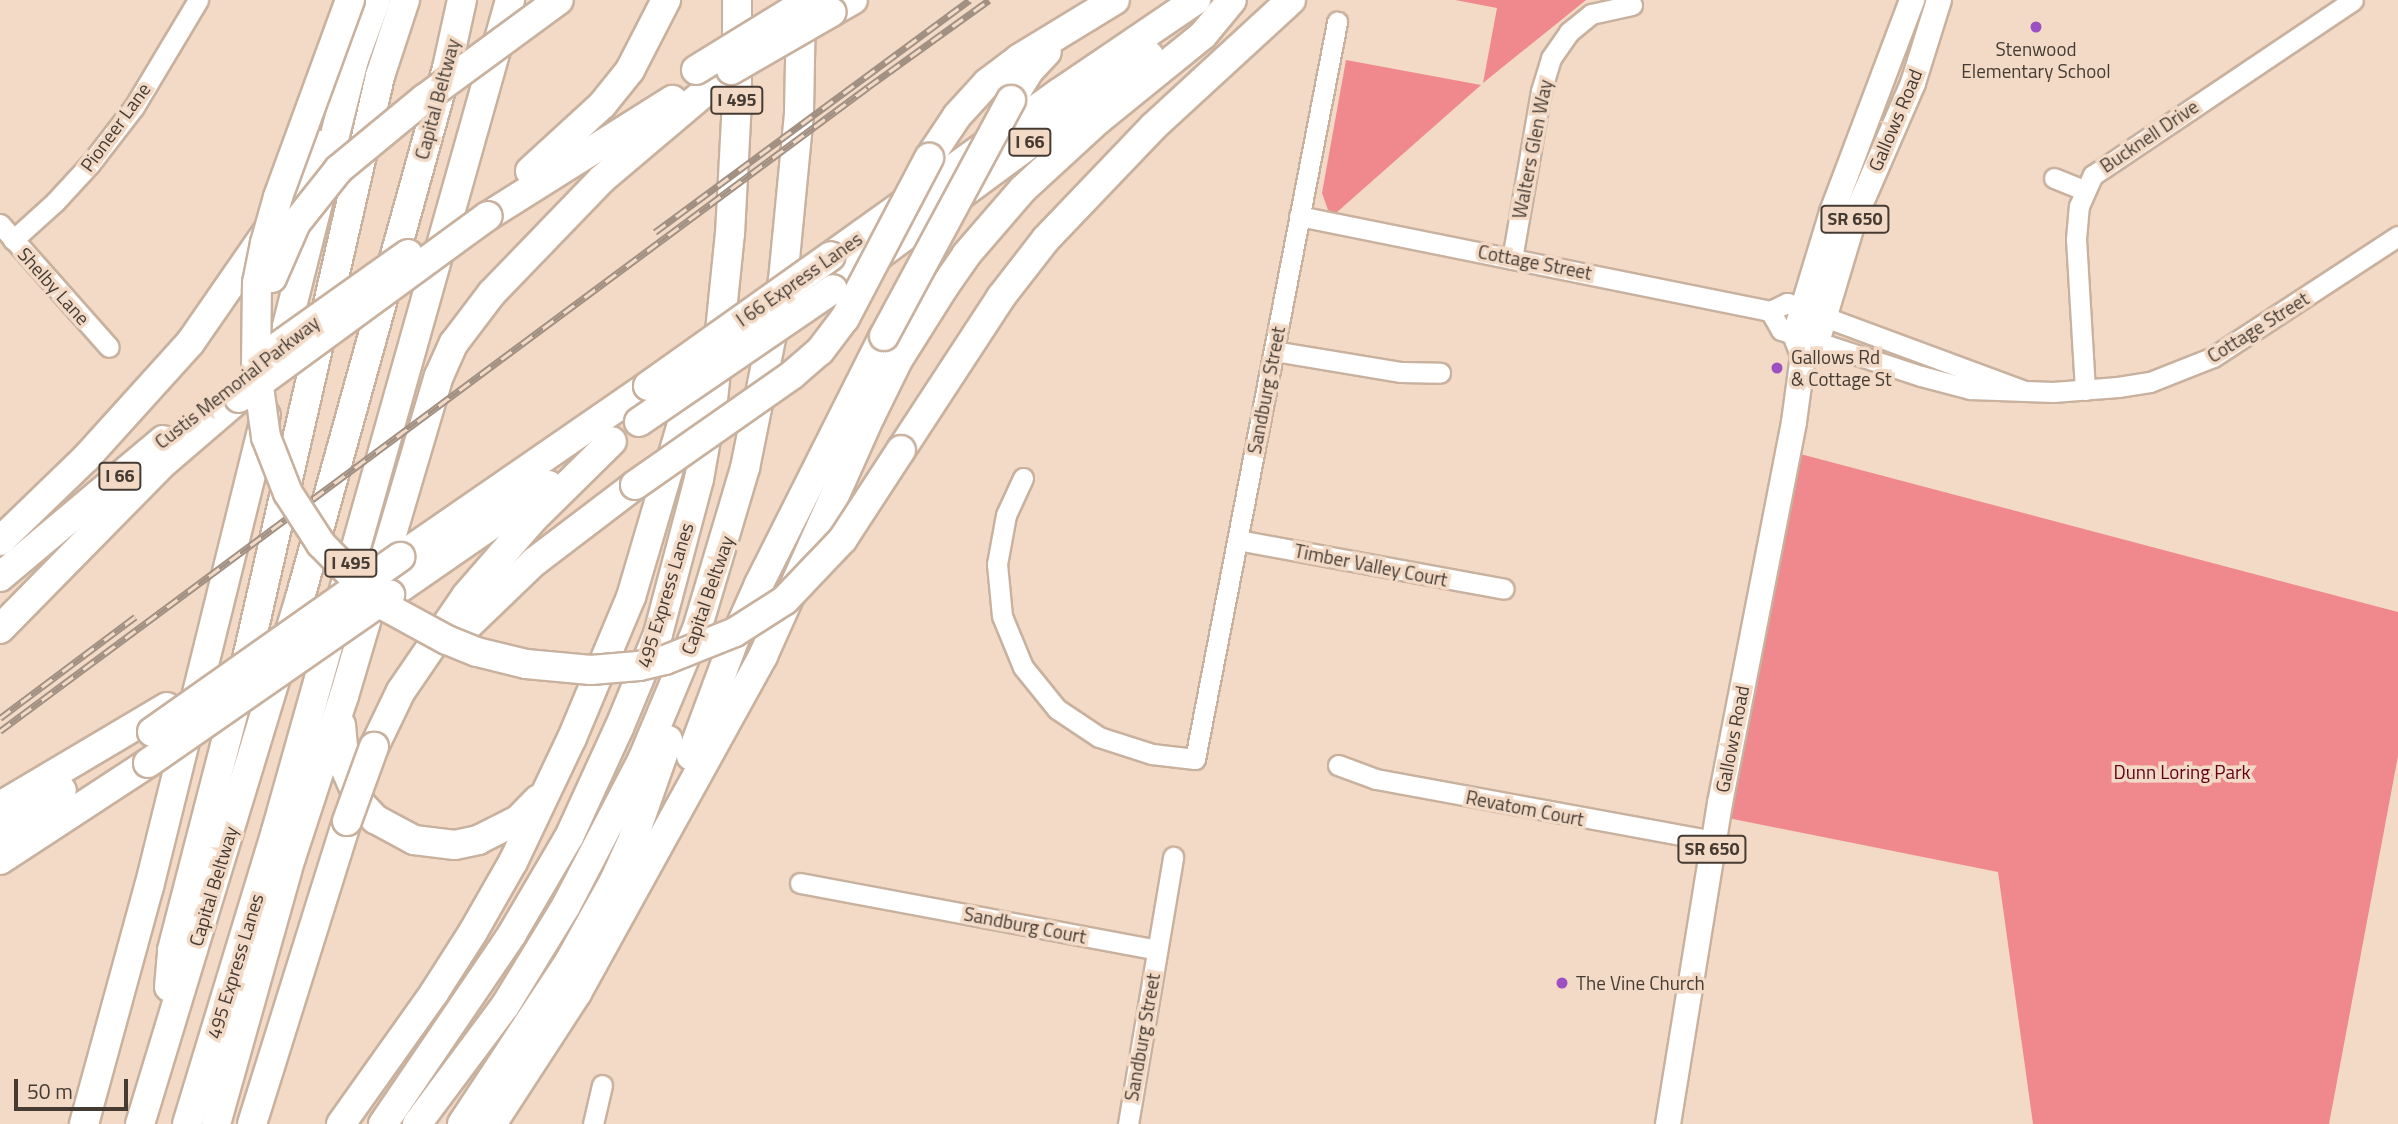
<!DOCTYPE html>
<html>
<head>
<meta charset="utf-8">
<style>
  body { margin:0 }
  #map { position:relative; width:2398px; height:1124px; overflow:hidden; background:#f2dac6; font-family:"Titillium Web",sans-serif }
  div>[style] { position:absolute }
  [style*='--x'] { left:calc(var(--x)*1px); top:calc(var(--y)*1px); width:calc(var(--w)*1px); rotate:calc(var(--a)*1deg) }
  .forest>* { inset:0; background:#f0898e }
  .roads { filter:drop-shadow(2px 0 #c8b19e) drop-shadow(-2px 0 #c8b19e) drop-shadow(0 2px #c8b19e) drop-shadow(0 -2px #c8b19e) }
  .minor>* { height:19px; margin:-9.5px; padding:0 9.5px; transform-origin:9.5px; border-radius:9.5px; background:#fff }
  .major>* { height:24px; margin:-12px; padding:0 12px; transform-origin:12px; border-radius:12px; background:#fff }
  .highway>* { height:28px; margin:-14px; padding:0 14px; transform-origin:14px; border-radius:14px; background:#fff }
  .rail>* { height:7px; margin-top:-3.5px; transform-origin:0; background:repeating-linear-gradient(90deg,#f2dac6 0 13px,#a29082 0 26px); box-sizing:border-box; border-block:2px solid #a29082 }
  .bridges { filter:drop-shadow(2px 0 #c8b19e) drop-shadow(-2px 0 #c8b19e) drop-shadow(0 2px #c8b19e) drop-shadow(0 -2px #c8b19e) }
  .highway-bridge>* { height:28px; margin:-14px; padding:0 14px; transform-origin:14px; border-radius:14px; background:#fff }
  .dots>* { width:19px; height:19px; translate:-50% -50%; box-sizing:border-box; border:4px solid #f2dac6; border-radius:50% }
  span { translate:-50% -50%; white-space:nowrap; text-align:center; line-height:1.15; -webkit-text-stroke:7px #f2dac6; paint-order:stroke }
  .shield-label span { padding:2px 5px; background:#f2dac6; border:2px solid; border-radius:5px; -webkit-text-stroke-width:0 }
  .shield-label { font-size:18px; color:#453b33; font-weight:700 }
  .poi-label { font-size:19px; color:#453b33 }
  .left { translate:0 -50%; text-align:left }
  .street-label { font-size:19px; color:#453b33 }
  .park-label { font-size:19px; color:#610118 }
  .scale { position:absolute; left:14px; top:1079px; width:114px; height:32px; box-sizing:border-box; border:4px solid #453b33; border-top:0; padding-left:9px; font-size:21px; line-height:24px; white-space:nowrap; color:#453b33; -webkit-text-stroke:5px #f2dac6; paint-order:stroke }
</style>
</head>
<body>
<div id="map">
  <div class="forest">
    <div style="clip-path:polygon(1455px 0,1586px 0,1483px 83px,1497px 8px)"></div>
    <div style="clip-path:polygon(1346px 60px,1481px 85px,1336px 213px,1328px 210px,1322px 193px)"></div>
    <div style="clip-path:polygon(1789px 451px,2398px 612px,2398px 756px,2329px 1124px,2033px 1124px,1998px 872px,1718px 816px)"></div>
  </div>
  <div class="roads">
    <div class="minor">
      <div style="--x:2054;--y:178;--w:32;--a:22"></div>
      <div style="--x:1299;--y:216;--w:480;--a:11.4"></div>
      <div style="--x:1770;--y:311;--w:19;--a:-25"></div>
      <div style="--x:1787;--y:303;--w:251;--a:20.3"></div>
      <div style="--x:0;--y:224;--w:164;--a:48.5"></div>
      <div style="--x:13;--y:240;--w:57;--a:-42.1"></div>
      <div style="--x:55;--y:202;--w:52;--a:-47.4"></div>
      <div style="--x:90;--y:164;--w:72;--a:-52.3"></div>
      <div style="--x:134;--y:107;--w:125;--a:-59.1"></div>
      <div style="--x:1512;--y:259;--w:170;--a:-80.2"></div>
      <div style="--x:1541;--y:91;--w:34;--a:-73"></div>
      <div style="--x:1551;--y:58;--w:32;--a:-55"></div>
      <div style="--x:1569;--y:32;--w:28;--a:-39"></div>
      <div style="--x:1591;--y:14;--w:42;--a:-12.4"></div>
      <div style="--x:1770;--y:311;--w:22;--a:60"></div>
      <div style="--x:1781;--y:330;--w:147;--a:18.2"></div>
      <div style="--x:1921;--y:376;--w:51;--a:14.9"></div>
      <div style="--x:1970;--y:389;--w:83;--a:2.1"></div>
      <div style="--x:2053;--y:392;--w:65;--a:-4.4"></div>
      <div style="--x:2118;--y:387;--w:32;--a:-9"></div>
      <div style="--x:2150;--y:382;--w:68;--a:-21.6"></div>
      <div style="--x:2213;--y:357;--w:221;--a:-33.2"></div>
      <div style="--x:1274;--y:351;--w:129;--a:9.4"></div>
      <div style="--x:1401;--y:372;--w:39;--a:1"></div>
      <div style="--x:2085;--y:390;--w:151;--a:-93.4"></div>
      <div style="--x:2076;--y:239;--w:33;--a:-85"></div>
      <div style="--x:2079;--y:206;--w:34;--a:-66"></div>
      <div style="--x:2093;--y:175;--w:313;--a:-33.9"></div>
      <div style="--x:1023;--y:478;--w:41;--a:114.7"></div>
      <div style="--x:1006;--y:515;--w:50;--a:100.4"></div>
      <div style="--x:997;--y:564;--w:52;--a:84.5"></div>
      <div style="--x:1002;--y:616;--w:55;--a:67.6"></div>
      <div style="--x:1023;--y:667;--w:54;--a:51"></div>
      <div style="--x:1057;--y:709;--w:50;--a:33.7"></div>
      <div style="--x:1099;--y:737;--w:56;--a:17.8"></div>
      <div style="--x:1152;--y:754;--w:43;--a:6.6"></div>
      <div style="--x:1195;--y:759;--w:751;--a:-79.09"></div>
      <div style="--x:1238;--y:540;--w:270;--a:10.4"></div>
      <div style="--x:1338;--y:765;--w:40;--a:20.2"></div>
      <div style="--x:1376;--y:779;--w:344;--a:10.4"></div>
      <div style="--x:800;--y:883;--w:363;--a:10.6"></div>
      <div style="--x:593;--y:1124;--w:40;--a:-77"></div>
      <div style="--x:1128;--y:1124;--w:271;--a:-80.4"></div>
    </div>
    <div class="major">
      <div style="--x:1803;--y:355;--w:19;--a:-43"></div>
      <div style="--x:1817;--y:342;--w:128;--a:-73.3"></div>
      <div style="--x:1854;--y:219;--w:148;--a:-66.5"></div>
      <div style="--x:1913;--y:83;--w:87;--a:-72.6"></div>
      <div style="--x:1668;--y:1124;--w:325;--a:-80.8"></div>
      <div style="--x:1720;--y:803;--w:388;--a:-79"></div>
      <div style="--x:1794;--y:422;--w:68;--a:-82.3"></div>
      <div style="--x:1803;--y:355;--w:22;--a:-111"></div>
      <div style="--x:1795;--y:334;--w:127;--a:-73.1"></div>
      <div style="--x:1832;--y:212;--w:227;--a:-69.3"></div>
    </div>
    <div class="highway">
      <div style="--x:832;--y:12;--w:24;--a:-30"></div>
      <div style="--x:348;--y:76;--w:81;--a:-69.8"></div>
      <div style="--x:1011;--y:100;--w:34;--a:-58"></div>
      <div style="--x:1029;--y:71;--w:26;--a:-47"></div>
      <div style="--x:929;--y:158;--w:50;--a:-56.3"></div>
      <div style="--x:957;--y:116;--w:45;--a:-47.7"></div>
      <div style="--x:987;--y:83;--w:41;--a:-37.1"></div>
      <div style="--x:1020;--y:58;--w:111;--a:-31.4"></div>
      <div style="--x:530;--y:171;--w:98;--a:-42.5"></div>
      <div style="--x:602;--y:105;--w:45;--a:-51.3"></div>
      <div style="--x:630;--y:70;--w:79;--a:-62.8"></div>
      <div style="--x:488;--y:216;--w:218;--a:-32.2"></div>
      <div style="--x:831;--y:256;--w:280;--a:-35.6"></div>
      <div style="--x:1059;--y:93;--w:166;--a:-34.2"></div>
      <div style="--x:833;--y:289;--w:393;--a:-36.4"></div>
      <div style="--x:279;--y:358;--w:308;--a:-75.9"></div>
      <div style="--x:901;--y:450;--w:183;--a:-56.8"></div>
      <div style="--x:1001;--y:297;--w:73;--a:-52.2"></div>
      <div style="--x:1046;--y:239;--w:156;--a:-46.3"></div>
      <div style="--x:1154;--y:126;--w:186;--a:-42.6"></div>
      <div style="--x:0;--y:541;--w:120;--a:-44"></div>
      <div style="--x:86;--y:458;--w:155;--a:-47.9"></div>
      <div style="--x:190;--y:343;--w:178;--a:-55.3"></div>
      <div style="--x:291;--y:197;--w:59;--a:-62.6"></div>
      <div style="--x:400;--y:557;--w:301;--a:-34.6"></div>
      <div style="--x:0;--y:577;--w:213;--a:-40"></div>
      <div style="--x:390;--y:595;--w:193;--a:-34.7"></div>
      <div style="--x:0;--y:629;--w:228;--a:-45.5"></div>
      <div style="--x:160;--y:466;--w:104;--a:-40.7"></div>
      <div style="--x:455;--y:638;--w:110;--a:-43.9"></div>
      <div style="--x:534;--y:562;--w:127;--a:-37.3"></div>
      <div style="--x:341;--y:725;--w:43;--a:84.7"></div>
      <div style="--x:345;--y:768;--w:39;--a:66"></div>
      <div style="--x:361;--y:804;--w:21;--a:47"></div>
      <div style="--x:375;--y:819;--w:44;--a:28.3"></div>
      <div style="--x:414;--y:840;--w:41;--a:7"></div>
      <div style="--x:455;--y:845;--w:24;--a:-12"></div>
      <div style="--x:478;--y:840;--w:45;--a:-26.6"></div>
      <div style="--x:518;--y:820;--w:28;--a:-46"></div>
      <div style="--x:374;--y:747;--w:62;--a:-64.3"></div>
      <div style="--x:401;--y:691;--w:115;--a:-55.6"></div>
      <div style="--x:466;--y:596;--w:101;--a:-49"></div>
      <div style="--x:532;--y:520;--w:112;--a:-44.6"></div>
      <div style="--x:691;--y:756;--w:126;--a:-69.6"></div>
      <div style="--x:735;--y:638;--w:59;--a:-66"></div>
      <div style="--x:759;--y:584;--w:278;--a:-63.3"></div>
      <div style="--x:0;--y:806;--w:194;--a:-30.7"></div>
      <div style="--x:0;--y:831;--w:74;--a:-33.5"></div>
      <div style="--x:0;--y:860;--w:177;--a:-33.2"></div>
      <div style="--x:169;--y:987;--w:37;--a:-85"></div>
      <div style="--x:172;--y:950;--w:296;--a:-75.5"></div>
      <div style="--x:246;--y:663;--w:602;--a:-77.14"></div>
      <div style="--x:380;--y:76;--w:80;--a:-71.8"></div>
      <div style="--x:84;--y:1124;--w:246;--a:-74.7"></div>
      <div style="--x:149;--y:887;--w:486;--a:-76.1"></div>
      <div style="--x:140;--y:1124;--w:550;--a:-73.08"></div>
      <div style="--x:300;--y:598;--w:550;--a:-74.5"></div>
      <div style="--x:447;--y:68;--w:70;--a:-77.6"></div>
      <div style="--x:187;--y:1124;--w:306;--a:-73.1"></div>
      <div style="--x:276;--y:831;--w:863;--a:-74.27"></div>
      <div style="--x:216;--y:1124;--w:276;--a:-74.3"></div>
      <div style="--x:291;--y:858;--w:170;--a:-71.9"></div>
      <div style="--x:344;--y:696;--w:334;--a:-73.5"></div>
      <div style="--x:439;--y:376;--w:36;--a:-66"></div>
      <div style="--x:454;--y:343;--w:63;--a:-52.8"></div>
      <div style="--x:492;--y:293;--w:158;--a:-46"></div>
      <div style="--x:602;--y:179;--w:169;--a:-40.2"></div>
      <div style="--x:252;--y:1124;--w:318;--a:-72.6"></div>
      <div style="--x:341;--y:1124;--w:161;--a:-54.6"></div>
      <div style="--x:434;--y:993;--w:72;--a:-57.4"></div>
      <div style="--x:473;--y:932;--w:81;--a:-60.3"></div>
      <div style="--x:513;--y:862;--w:137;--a:-64.6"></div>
      <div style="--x:572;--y:738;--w:153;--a:-67.3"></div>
      <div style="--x:631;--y:597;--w:173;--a:-73.6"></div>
      <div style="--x:680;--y:431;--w:61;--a:-75.7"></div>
      <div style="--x:383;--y:1124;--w:230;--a:-55.8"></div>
      <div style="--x:512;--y:934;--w:113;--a:-59.6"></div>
      <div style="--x:569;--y:837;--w:120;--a:-65.4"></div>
      <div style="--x:619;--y:728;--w:102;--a:-67.5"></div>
      <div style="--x:658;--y:634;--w:160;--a:-75.2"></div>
      <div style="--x:699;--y:479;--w:80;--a:-80"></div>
      <div style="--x:713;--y:400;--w:167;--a:-84.2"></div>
      <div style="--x:730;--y:234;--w:132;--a:-87"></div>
      <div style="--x:737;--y:102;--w:102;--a:-90"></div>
      <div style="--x:417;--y:1124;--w:147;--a:-53.3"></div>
      <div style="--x:505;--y:1006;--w:117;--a:-58.6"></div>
      <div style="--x:566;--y:906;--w:167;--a:-62.5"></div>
      <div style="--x:643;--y:758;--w:140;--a:-67.3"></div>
      <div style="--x:697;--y:629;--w:168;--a:-73.4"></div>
      <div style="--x:745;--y:468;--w:192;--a:-78.6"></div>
      <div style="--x:783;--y:280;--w:168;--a:-84.5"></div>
      <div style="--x:799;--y:113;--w:106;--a:-88.9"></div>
      <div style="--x:462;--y:1124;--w:196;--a:-56.6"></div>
      <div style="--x:570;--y:960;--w:93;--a:-60.9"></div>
      <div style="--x:615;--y:879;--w:44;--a:-65.8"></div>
      <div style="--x:633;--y:839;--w:105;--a:-70.5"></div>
      <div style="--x:492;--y:1124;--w:156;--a:-57"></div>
      <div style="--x:577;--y:993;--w:385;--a:-61.1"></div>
      <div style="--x:763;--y:656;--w:262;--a:-65.9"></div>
      <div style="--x:870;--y:417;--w:64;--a:-63.8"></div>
      <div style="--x:898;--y:360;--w:86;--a:-57.8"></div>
      <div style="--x:944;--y:287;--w:39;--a:-55"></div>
      <div style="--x:966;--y:255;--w:87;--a:-49.2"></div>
      <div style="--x:1023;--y:189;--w:102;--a:-42.6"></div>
      <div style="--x:1098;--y:120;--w:135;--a:-39"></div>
      <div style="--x:1203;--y:35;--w:45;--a:-50.4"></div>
    </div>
  </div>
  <div class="rail">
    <div style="--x:655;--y:232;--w:391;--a:-36.4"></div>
    <div style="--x:0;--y:718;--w:169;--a:-36.8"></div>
    <div style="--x:0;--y:731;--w:1081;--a:-36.57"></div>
    <div style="--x:868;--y:87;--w:149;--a:-35.7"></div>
  </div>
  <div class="bridges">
    <div class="highway-bridge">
      <div style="--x:350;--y:0;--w:210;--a:110.1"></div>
      <div style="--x:278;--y:197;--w:48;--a:105.8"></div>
      <div style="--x:265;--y:243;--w:41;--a:101.3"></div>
      <div style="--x:257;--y:283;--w:82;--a:90.7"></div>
      <div style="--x:256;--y:365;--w:73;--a:82.1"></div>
      <div style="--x:266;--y:437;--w:60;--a:68.6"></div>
      <div style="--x:288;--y:493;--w:61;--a:57.1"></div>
      <div style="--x:321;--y:544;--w:83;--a:45.5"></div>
      <div style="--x:379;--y:603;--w:77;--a:28.6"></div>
      <div style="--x:447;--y:640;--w:32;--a:22"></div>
      <div style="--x:477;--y:652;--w:50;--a:13.8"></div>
      <div style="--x:526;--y:664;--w:65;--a:5.3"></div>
      <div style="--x:591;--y:670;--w:48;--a:-4.8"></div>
      <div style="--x:639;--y:666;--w:27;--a:-13"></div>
      <div style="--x:665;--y:660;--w:75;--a:-21.8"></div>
      <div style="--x:735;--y:632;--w:59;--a:-32.6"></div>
      <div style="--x:785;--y:600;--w:84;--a:-46.4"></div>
      <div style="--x:843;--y:539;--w:106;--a:-56.9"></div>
      <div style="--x:696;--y:70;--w:134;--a:-31.6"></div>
      <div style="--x:731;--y:70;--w:116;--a:-29.9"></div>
      <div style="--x:272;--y:278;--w:60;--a:-66.4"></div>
      <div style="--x:296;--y:223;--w:69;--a:-51.5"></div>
      <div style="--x:339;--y:169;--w:110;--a:-39.5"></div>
      <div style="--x:424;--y:99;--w:167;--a:-36.3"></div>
      <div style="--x:884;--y:336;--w:268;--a:-61.7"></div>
      <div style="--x:259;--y:360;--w:183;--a:-35.4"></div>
      <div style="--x:648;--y:386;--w:224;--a:-35.4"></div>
      <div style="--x:239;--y:398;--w:308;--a:-36.2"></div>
      <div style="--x:639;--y:422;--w:235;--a:-34.4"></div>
      <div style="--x:635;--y:485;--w:192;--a:-35"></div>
      <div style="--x:792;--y:375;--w:37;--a:-41"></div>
      <div style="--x:820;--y:351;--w:41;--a:-52.9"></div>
      <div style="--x:845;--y:318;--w:181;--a:-62.3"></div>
      <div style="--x:152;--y:732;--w:304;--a:-35.2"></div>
      <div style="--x:148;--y:763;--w:295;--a:-34.8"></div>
      <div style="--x:347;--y:821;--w:79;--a:-70"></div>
    </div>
  </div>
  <div class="dots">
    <div style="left:2036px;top:27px;background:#9c50c2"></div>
    <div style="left:1777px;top:368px;background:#9c50c2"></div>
    <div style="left:1562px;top:983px;background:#9c50c2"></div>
  </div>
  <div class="shield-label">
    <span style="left:737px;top:100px">I 495</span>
    <span style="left:1030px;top:142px">I 66</span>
    <span style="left:1855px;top:219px">SR 650</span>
    <span style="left:120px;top:476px">I 66</span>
    <span style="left:351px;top:563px">I 495</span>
    <span style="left:1712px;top:849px">SR 650</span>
  </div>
  <div class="poi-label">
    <span style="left:2036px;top:60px">Stenwood<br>Elementary School</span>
    <span class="left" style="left:1791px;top:368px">Gallows Rd<br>&amp; Cottage St</span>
    <span class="left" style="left:1576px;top:983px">The Vine Church</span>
  </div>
  <div class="street-label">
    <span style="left:437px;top:99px;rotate:-75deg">Capital Beltway</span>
    <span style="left:1895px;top:120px;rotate:-67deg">Gallows Road</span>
    <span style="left:115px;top:127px;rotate:-54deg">Pioneer Lane</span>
    <span style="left:2149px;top:136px;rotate:-34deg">Bucknell Drive</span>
    <span style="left:1532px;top:149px;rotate:-79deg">Walters Glen Way</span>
    <span style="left:1535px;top:262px;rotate:11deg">Cottage Street</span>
    <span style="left:799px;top:279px;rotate:-35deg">I 66 Express Lanes</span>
    <span style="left:54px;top:286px;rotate:48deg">Shelby Lane</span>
    <span style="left:2258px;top:327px;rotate:-32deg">Cottage Street</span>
    <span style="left:237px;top:382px;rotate:-38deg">Custis Memorial Parkway</span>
    <span style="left:1266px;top:390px;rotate:-79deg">Sandburg Street</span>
    <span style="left:1371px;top:565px;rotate:11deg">Timber Valley Court</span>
    <span style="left:665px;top:595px;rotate:-73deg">495 Express Lanes</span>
    <span style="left:707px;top:595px;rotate:-71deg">Capital Beltway</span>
    <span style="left:1732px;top:739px;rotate:-79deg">Gallows Road</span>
    <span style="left:1525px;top:808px;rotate:11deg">Revatom Court</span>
    <span style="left:213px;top:886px;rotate:-73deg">Capital Beltway</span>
    <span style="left:1025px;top:925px;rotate:11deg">Sandburg Court</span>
    <span style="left:235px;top:966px;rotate:-73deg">495 Express Lanes</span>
    <span style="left:1142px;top:1037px;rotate:-80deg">Sandburg Street</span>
  </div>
  <div class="park-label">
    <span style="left:2182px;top:772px">Dunn Loring Park</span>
  </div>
  <div class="scale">50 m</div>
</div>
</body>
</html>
